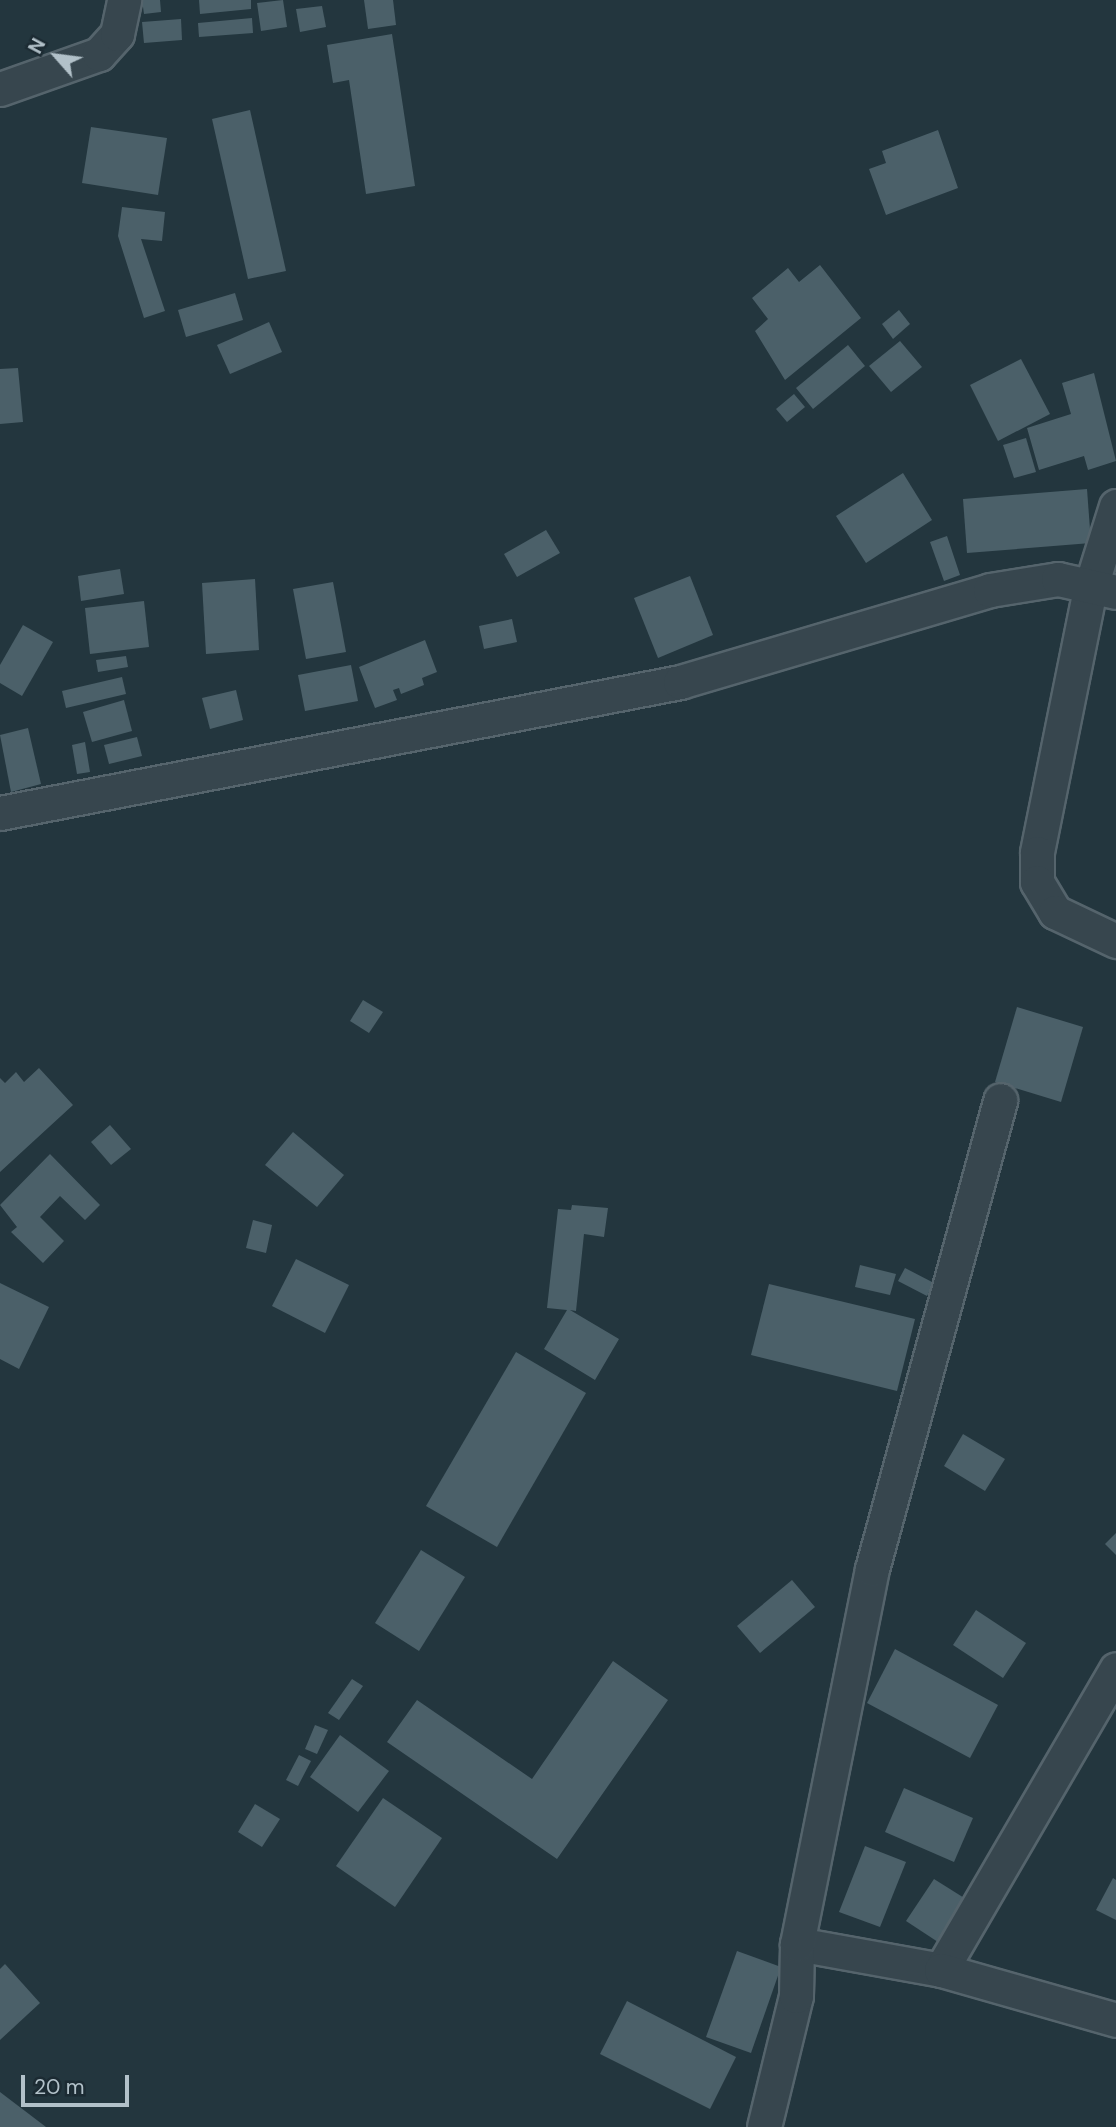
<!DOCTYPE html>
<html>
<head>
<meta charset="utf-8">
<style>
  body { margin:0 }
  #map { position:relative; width:1116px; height:2127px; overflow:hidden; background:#23363e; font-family:"DM Sans",sans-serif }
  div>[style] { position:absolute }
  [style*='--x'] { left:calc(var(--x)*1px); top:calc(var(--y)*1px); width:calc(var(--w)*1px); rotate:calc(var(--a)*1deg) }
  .building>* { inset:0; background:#4b6069 }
  .roads { filter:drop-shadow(2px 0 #55646c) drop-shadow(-2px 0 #55646c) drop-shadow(0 2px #55646c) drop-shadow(0 -2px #55646c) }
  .minor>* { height:33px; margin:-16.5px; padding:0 16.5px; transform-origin:16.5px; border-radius:16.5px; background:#37464e }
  span { translate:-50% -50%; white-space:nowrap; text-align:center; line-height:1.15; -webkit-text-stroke:7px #1c2b33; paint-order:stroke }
  .north { position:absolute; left:21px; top:21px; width:70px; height:70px; -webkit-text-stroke:5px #1c2b33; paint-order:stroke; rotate:298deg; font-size:19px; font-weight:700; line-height:28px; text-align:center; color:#b2c1c9 }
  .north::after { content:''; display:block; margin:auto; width:24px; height:32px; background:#b2c1c9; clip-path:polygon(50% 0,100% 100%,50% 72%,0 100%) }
  .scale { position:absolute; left:21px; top:2075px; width:108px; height:32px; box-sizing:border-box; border:4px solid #b2c1c9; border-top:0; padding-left:9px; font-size:21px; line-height:24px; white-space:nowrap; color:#b2c1c9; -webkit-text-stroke:5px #1c2b33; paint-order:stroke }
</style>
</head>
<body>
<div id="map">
  <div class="building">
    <div style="clip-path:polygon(142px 0,160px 0,161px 12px,144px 14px)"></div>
    <div style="clip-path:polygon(199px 0,251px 0,251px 9px,200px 14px)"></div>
    <div style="clip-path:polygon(283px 0,287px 27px,261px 31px,257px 3px)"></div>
    <div style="clip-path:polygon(364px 0,393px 0,396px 25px,368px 29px)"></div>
    <div style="clip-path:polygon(322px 6px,326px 27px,300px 32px,296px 9px)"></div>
    <div style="clip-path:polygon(252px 18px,253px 33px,199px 37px,198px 23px)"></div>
    <div style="clip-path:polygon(181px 19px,182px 40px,144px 43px,142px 22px)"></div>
    <div style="clip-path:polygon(392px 34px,415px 186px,366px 194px,349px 80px,333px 83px,327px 45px)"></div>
    <div style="clip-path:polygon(250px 110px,286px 271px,248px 279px,212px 119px)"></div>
    <div style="clip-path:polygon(91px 127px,167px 138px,158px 195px,82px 183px)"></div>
    <div style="clip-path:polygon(938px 130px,958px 188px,886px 215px,869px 169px,886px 163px,882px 151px)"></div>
    <div style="clip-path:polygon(122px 207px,165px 212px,162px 241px,141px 239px,165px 311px,144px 318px,118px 236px)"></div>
    <div style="clip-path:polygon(820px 265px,861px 318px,785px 380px,755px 331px,768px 319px,752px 298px,788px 268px,799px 282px)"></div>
    <div style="clip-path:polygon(235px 293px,243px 320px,186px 337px,178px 310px)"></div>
    <div style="clip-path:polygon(899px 310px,910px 324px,893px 339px,882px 324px)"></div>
    <div style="clip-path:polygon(269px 322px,282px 352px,230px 374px,217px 345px)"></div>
    <div style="clip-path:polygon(900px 341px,922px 367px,891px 392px,869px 366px)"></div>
    <div style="clip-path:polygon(848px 345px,865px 366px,813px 409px,796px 388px)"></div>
    <div style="clip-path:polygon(1021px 359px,1050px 414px,998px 441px,970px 385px)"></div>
    <div style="clip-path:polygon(18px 368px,23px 422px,0 424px,0 369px)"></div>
    <div style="clip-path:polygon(1094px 373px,1116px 461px,1088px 470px,1084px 456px,1039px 470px,1027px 428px,1071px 414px,1062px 383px)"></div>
    <div style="clip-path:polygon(794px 394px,805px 407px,787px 422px,776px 409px)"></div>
    <div style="clip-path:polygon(1026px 438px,1036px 472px,1014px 478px,1003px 445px)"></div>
    <div style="clip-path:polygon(903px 473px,932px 520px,866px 563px,836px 516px)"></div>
    <div style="clip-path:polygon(1087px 489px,1091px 543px,967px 553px,963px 499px)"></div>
    <div style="clip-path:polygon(546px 530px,560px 553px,517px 577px,504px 554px)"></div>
    <div style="clip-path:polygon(947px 536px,960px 575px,944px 581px,930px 542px)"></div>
    <div style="clip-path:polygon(120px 569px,124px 594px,81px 601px,78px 576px)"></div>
    <div style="clip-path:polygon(690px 576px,713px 635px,658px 658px,634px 598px)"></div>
    <div style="clip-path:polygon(255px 579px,259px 650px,206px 654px,202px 583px)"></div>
    <div style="clip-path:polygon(333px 582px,346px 652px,306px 659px,293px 589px)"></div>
    <div style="clip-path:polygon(144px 601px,149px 647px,90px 654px,85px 608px)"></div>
    <div style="clip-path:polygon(512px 619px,517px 642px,484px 649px,479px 626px)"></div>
    <div style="clip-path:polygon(23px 625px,53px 642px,22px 696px,0 683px,0 665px)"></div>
    <div style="clip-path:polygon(425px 640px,437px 672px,422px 678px,424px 685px,401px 694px,399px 688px,393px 690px,397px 700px,375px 708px,359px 667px)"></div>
    <div style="clip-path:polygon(126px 656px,128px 667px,98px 672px,96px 660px)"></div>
    <div style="clip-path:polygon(351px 665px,358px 701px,305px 711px,298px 675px)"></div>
    <div style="clip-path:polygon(122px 677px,126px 694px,66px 708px,62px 691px)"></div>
    <div style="clip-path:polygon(236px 690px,243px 720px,210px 729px,202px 698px)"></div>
    <div style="clip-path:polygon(124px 700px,132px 731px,92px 742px,83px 712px)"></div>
    <div style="clip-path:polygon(28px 728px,41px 784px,11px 792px,0 735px)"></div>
    <div style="clip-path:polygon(137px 737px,142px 756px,109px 764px,104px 745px)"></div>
    <div style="clip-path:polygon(85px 742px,90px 772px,77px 774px,72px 745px)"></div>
    <div style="clip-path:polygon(363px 1000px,383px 1012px,369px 1033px,350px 1021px)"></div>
    <div style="clip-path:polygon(1017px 1007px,1083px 1027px,1061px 1102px,995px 1082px)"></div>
    <div style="clip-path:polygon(39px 1068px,73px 1105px,0 1172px,0 1078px,5px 1083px,16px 1072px,24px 1082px)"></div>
    <div style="clip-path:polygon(110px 1125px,131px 1149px,111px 1165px,91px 1142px)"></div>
    <div style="clip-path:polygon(293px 1132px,344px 1175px,317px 1207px,265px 1165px)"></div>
    <div style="clip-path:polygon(50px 1154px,100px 1205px,85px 1220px,60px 1196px,40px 1217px,64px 1241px,43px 1263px,11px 1232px,17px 1227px,0 1205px)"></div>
    <div style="clip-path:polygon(572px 1205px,608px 1208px,604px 1237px,584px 1234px,576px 1311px,570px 1310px,619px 1339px,595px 1380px,544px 1349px,567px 1310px,547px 1308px,558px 1209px,571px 1210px)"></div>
    <div style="clip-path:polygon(253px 1220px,272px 1225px,266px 1253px,246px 1248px)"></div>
    <div style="clip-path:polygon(296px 1259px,349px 1285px,325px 1333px,272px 1306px)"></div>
    <div style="clip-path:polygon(860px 1265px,896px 1274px,890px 1295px,855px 1287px)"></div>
    <div style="clip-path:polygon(905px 1268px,934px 1283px,927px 1296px,898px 1281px)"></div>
    <div style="clip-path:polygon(0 1283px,49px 1307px,19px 1369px,0 1359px)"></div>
    <div style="clip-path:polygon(769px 1284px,915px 1319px,897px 1391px,751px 1355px)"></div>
    <div style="clip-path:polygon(516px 1352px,586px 1393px,497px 1547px,426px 1506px)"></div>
    <div style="clip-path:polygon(963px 1434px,1005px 1459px,985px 1491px,944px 1466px)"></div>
    <div style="clip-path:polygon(1116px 1533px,1116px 1555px,1105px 1544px)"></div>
    <div style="clip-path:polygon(421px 1550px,465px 1577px,419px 1651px,375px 1623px)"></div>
    <div style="clip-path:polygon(792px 1580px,815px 1607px,760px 1653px,737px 1626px)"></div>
    <div style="clip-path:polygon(976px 1610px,1026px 1643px,1003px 1678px,953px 1645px)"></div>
    <div style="clip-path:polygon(895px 1649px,998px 1705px,970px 1758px,867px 1703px)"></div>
    <div style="clip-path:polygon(613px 1661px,668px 1700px,557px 1859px,387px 1742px,417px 1700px,532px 1779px)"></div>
    <div style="clip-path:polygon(352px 1679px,363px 1686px,339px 1720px,328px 1713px)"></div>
    <div style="clip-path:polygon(315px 1725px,328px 1730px,317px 1754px,305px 1749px)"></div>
    <div style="clip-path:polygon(340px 1735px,389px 1771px,358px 1812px,310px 1777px)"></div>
    <div style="clip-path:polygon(299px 1755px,311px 1761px,298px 1786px,286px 1780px)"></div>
    <div style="clip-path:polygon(904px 1788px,973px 1818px,954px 1862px,885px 1832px)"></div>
    <div style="clip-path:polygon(383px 1798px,442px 1838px,395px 1907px,336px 1866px)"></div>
    <div style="clip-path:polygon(255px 1804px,280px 1819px,262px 1847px,238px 1832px)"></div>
    <div style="clip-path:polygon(865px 1846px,906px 1862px,880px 1927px,839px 1912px)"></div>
    <div style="clip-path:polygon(1113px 1878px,1116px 1880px,1116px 1920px,1096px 1910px)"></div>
    <div style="clip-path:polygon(934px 1879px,969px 1901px,941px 1944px,906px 1921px)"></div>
    <div style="clip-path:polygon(737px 1951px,781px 1967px,751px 2053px,706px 2037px)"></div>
    <div style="clip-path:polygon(5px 1964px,40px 2003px,0 2040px,0 1969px)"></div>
    <div style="clip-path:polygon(627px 2001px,736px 2057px,710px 2109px,600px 2054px)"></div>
    <div style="clip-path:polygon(0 2092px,46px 2127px,0 2127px)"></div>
  </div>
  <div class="roads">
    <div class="minor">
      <div style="--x:0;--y:89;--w:105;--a:-19.5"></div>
      <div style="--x:99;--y:54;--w:27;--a:-48"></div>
      <div style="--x:117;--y:34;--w:35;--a:-78"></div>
      <div style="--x:1116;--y:506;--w:87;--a:107.4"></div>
      <div style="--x:1090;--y:589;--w:269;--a:101.4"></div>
      <div style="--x:1037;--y:853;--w:29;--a:90"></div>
      <div style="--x:1037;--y:882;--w:35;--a:59"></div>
      <div style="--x:1055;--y:912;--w:68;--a:25.4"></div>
      <div style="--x:0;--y:813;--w:693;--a:-10.9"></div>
      <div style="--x:680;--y:682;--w:323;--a:-16.5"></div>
      <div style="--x:990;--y:590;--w:69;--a:-9.2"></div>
      <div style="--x:1058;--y:579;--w:59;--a:12.6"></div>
      <div style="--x:797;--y:1944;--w:146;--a:10.2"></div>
      <div style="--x:941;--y:1970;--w:348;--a:-59.8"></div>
      <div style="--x:941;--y:1970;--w:182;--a:15.9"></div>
      <div style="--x:764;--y:2127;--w:135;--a:-76.3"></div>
      <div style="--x:796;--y:1996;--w:52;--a:-88.9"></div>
      <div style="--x:797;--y:1944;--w:382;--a:-78.7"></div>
      <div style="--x:872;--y:1569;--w:486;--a:-74.7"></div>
    </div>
  </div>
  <div class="north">N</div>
  <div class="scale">20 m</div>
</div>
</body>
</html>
